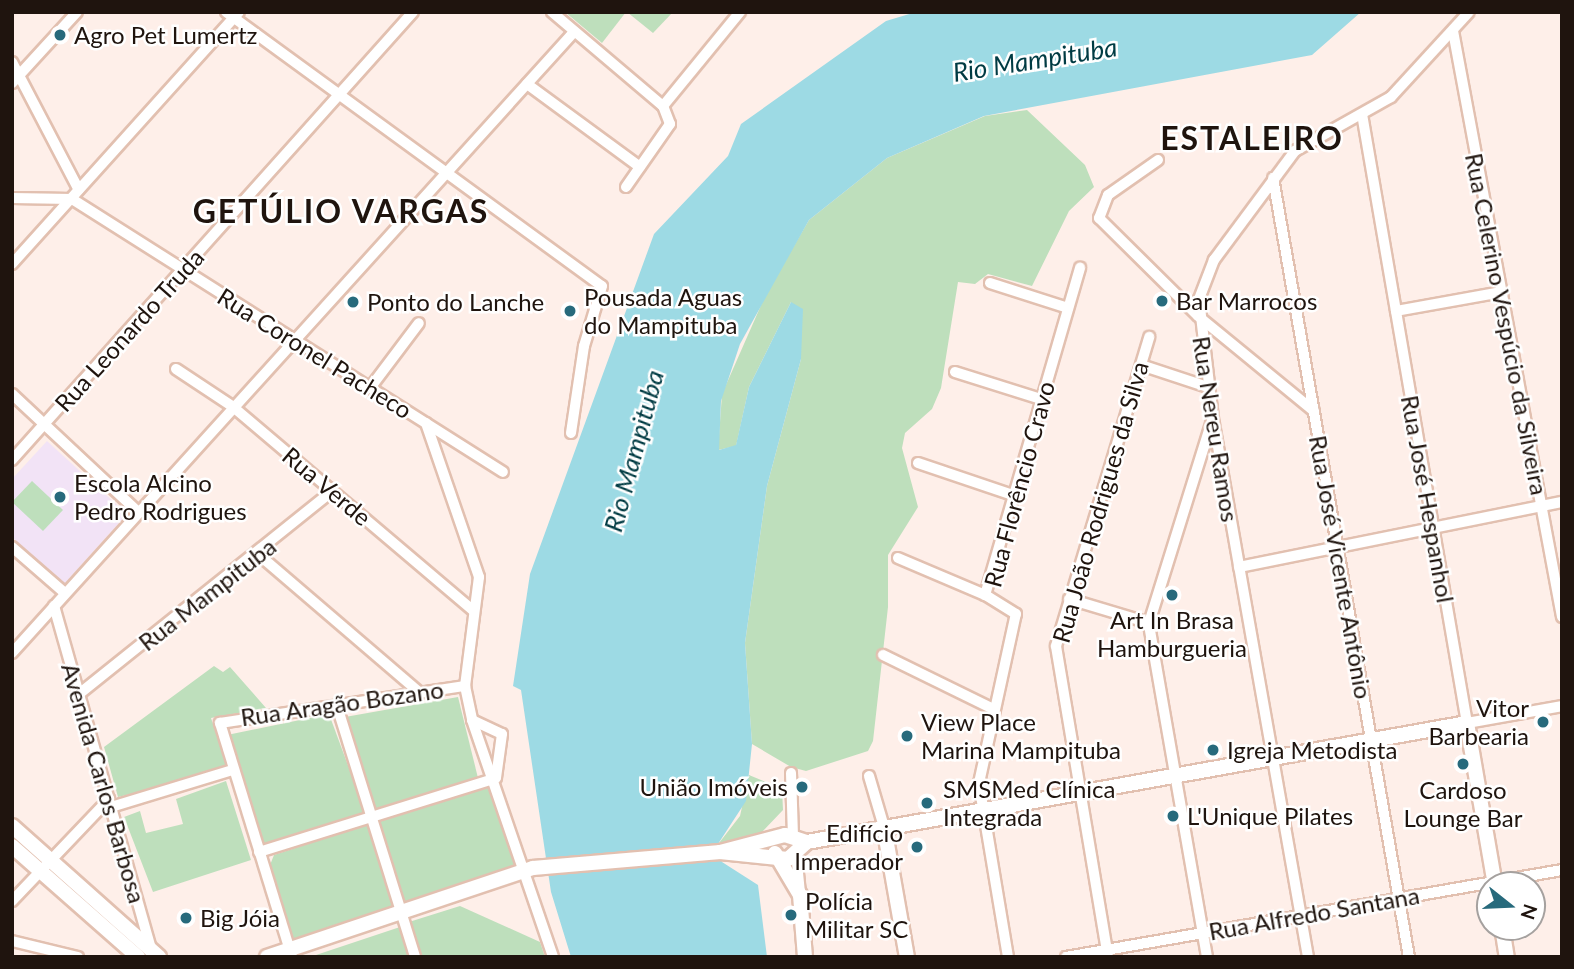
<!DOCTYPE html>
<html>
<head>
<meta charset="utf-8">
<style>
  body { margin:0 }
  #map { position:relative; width:1574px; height:969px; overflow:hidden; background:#feefe9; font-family:Lato,sans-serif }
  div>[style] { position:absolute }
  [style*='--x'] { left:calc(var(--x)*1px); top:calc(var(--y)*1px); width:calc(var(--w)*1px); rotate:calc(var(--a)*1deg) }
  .education>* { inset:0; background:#f2e3f6 }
  .green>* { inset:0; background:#bedfbc }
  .water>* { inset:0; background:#9ddae4 }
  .roads { filter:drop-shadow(2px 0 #e2c0b0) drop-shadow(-2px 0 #e2c0b0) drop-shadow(0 2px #e2c0b0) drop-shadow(0 -2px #e2c0b0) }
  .street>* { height:10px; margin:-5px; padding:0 5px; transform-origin:5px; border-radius:5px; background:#fff }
  .secondary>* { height:14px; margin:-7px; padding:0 7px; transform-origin:7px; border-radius:7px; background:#fff }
  .dots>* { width:19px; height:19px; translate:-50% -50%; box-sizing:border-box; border:4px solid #fff; border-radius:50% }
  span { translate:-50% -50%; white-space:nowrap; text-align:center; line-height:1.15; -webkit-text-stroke:5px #fff; paint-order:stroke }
  .poi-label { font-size:24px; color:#1f140e }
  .left { translate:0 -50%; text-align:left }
  .right { translate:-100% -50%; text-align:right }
  .street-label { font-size:24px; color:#1f140e }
  .water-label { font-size:26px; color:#003b43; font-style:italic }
  .district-label { font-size:32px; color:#1f140e; font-weight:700; letter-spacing:2px }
  .frame { position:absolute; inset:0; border:14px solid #1f140e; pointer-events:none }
  .north { position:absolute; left:1476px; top:871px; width:70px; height:70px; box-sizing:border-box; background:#fff; border:2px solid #a5a19f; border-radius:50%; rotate:108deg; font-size:19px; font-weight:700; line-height:28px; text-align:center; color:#1f140e }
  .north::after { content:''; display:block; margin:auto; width:24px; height:32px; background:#276a7c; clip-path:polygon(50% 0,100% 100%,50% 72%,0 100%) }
</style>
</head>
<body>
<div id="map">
  <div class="education">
    <div style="clip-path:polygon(47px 441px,127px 514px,64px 584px,12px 537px,12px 479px)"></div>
  </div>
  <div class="green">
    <div style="clip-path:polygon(565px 12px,626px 12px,602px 43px)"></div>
    <div style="clip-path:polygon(627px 12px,673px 12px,653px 33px)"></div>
    <div style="clip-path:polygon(1027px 110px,1085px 165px,1094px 187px,1069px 211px,1032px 286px,988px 274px,975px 284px,958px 282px,941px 388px,932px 409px,905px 433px,902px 448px,918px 507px,888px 555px,888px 607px,873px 741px,868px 751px,806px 771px,791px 767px,752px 744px,745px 643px,767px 486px,801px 359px,791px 302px,749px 387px,736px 446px,718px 450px,722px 394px,766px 294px,809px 220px,887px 158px,985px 116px)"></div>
    <div style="clip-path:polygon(32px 481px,63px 510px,43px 531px,12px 502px)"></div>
    <div style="clip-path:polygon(214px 666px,223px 672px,230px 667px,266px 708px,211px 718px,227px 765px,223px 772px,118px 797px,104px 747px)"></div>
    <div style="clip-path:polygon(458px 697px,478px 778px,375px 811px,345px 717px)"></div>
    <div style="clip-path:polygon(329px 714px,366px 814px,264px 846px,227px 735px)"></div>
    <div style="clip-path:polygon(749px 775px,782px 789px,783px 810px,761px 833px,719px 843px,740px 816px)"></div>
    <div style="clip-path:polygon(226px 781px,251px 860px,153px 892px,124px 817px,140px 811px,146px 833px,183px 824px,176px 799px)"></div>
    <div style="clip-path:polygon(491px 786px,517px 873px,404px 907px,379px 821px)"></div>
    <div style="clip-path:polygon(369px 824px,397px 910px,295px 943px,270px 865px,274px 855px)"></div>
    <div style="clip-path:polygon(460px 906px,540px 942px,545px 957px,420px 957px,409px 922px)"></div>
    <div style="clip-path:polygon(400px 927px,409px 957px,310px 957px)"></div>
  </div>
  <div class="water">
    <div style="clip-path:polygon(916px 12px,1361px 12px,1312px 55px,984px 116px,887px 158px,809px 220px,740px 344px,721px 401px,719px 450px,736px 445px,749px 387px,791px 302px,803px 309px,801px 359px,767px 486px,745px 643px,752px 744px,746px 801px,718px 844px,722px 862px,758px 885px,767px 957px,571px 957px,551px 892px,521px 690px,513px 686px,530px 574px,654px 234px,728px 156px,741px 124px,886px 21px)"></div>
  </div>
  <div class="roads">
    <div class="street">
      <div style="--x:226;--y:12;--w:465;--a:36.1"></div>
      <div style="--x:602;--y:286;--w:63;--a:106.7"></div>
      <div style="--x:584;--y:346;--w:88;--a:98.5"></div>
      <div style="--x:552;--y:12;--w:145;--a:40.3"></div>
      <div style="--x:1453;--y:31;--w:596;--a:79.46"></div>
      <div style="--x:12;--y:62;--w:144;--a:62.4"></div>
      <div style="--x:12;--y:83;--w:96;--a:-47.5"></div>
      <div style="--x:527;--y:84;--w:140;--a:36.3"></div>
      <div style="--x:1362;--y:114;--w:618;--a:80.22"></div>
      <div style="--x:1467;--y:723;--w:97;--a:-10.1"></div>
      <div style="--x:1158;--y:160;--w:61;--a:145"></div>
      <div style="--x:1108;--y:195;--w:25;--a:111"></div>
      <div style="--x:1099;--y:218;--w:139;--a:44.7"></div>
      <div style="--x:1198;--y:316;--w:150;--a:39.3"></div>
      <div style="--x:1273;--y:178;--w:791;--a:80.1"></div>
      <div style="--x:626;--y:187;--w:77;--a:-55.1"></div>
      <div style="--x:670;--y:124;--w:19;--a:-111"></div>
      <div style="--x:663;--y:106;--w:122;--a:-50.7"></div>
      <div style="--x:12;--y:198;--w:60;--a:1"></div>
      <div style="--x:72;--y:199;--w:510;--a:32.35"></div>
      <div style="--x:12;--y:264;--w:339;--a:-48"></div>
      <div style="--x:990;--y:283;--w:82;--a:17.8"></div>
      <div style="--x:1396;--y:311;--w:108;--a:-10.2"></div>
      <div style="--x:1141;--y:365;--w:71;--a:18.2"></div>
      <div style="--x:176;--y:369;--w:67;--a:33.5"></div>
      <div style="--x:232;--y:406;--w:317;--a:40.3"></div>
      <div style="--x:955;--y:372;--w:90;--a:17.4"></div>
      <div style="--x:370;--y:388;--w:81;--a:-53"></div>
      <div style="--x:12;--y:394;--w:173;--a:43.1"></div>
      <div style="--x:426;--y:423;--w:163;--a:71"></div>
      <div style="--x:479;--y:577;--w:110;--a:97.3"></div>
      <div style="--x:465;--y:686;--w:35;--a:78"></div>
      <div style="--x:472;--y:720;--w:250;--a:71.1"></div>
      <div style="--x:12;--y:460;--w:601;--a:-48.17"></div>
      <div style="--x:918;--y:463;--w:100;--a:18.6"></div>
      <div style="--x:12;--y:547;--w:70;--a:41"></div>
      <div style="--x:258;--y:554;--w:212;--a:40.6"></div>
      <div style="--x:898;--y:558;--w:95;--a:23"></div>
      <div style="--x:1239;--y:567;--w:329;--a:-11.4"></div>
      <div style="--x:1069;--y:599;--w:84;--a:16.7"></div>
      <div style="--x:54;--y:606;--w:356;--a:74.2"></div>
      <div style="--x:12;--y:653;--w:838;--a:-47.86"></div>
      <div style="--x:883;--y:655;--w:123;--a:26.1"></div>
      <div style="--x:79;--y:694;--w:324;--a:-38.7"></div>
      <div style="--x:337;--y:706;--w:263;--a:72.7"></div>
      <div style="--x:472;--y:720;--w:33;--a:25"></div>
      <div style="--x:502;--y:734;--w:44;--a:97.8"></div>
      <div style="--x:791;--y:773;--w:64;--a:88.2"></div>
      <div style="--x:869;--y:776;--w:53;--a:73.6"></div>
      <div style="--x:111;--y:807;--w:127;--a:-16.9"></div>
      <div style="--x:259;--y:852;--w:248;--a:-17.3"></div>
      <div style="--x:796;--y:853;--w:40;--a:84.3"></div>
      <div style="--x:12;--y:901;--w:141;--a:-46.4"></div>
      <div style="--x:12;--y:941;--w:68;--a:13.6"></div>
      <div style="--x:292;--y:957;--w:245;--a:-107.1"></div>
      <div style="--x:220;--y:723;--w:248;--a:-8.6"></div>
      <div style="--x:1008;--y:957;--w:176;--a:-99.5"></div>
      <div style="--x:979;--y:783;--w:173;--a:-77.7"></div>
      <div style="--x:1016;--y:614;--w:36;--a:-148"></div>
      <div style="--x:985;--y:595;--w:341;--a:-73.8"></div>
      <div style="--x:1066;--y:957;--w:504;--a:-9.95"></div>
      <div style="--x:1108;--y:957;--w:315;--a:-99.5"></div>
      <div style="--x:1056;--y:646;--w:323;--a:-73.2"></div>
      <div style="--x:1207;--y:957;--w:339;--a:-99.9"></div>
      <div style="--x:1149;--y:623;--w:212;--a:-72.7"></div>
      <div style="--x:1308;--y:957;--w:547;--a:-100"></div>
      <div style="--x:1213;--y:418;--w:120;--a:-96.7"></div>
      <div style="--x:1199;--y:299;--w:42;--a:-69"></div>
      <div style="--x:1214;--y:260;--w:136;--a:-53.4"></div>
      <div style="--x:1295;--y:151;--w:110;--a:-29.4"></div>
      <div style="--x:1391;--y:97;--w:115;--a:-47.5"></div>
    </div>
    <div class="secondary">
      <div style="--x:12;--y:826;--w:197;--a:41.7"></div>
      <div style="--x:884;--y:827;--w:132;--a:80"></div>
      <div style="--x:12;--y:846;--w:168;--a:41.4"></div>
      <div style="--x:720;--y:852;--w:67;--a:-14.7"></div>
      <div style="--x:785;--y:835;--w:23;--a:18"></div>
      <div style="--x:807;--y:842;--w:671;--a:-10.22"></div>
      <div style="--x:1467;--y:723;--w:164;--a:80.2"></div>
      <div style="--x:775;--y:853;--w:49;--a:59.2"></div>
      <div style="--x:800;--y:895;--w:62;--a:85.4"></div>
      <div style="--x:1502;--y:927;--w:30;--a:81"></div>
      <div style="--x:267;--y:957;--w:280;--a:-18.5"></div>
      <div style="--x:533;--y:868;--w:188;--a:-4.9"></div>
      <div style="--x:720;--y:852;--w:68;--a:5.9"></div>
      <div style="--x:788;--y:859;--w:25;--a:-42"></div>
    </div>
  </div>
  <div class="dots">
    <div style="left:60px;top:35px;background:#276a7c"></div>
    <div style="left:1162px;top:301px;background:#276a7c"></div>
    <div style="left:353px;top:302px;background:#276a7c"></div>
    <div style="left:570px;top:311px;background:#276a7c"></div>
    <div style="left:60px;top:497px;background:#276a7c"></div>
    <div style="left:1172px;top:595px;background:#276a7c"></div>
    <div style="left:1543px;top:722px;background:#276a7c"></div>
    <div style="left:907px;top:736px;background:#276a7c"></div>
    <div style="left:1213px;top:750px;background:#276a7c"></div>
    <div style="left:1463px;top:764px;background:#276a7c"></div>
    <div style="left:802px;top:787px;background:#276a7c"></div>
    <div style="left:927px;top:803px;background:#276a7c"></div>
    <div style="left:1173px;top:816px;background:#276a7c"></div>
    <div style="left:917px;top:847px;background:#276a7c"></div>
    <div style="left:791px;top:915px;background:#276a7c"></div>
    <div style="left:186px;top:918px;background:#276a7c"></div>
  </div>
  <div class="poi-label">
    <span class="left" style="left:74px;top:35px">Agro Pet Lumertz</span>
    <span class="left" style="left:584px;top:311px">Pousada Aguas<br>do Mampituba</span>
    <span class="left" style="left:1176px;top:301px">Bar Marrocos</span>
    <span class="left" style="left:367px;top:302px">Ponto do Lanche</span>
    <span class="left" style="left:74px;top:497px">Escola Alcino<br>Pedro Rodrigues</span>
    <span style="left:1172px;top:634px">Art In Brasa<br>Hamburgueria</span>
    <span class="right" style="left:1529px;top:722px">Vitor<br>Barbearia</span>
    <span class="left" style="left:921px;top:736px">View Place<br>Marina Mampituba</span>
    <span class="left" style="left:1227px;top:750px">Igreja Metodista</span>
    <span class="right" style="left:788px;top:787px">União Imóveis</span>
    <span class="left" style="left:943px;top:803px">SMSMed Clínica<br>Integrada</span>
    <span style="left:1463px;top:804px">Cardoso<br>Lounge Bar</span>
    <span class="left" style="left:1187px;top:816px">L'Unique Pilates</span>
    <span class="right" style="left:903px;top:847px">Edifício<br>Imperador</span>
    <span class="left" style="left:805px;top:915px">Polícia<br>Militar SC</span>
    <span class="left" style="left:200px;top:918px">Big Jóia</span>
  </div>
  <div class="street-label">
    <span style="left:1507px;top:324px;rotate:79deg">Rua Celerino Vespúcio da Silveira</span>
    <span style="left:129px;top:330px;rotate:-48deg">Rua Leonardo Truda</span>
    <span style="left:315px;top:353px;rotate:32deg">Rua Coronel Pacheco</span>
    <span style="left:1216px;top:429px;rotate:81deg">Rua Nereu Ramos</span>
    <span style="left:1019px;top:484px;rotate:-75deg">Rua Florêncio Cravo</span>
    <span style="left:327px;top:486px;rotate:40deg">Rua Verde</span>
    <span style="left:1428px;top:499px;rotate:80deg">Rua José Hespanhol</span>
    <span style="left:1100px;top:502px;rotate:-74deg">Rua João Rodrigues da Silva</span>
    <span style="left:1341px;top:567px;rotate:80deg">Rua José Vicente Antônio</span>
    <span style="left:207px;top:594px;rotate:-38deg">Rua Mampituba</span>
    <span style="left:342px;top:703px;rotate:-8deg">Rua Aragão Bozano</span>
    <span style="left:104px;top:783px;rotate:74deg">Avenida Carlos Barbosa</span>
    <span style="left:1314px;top:913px;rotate:-10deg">Rua Alfredo Santana</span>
  </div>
  <div class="water-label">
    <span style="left:1035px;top:60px;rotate:-9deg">Rio Mampituba</span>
    <span style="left:634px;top:451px;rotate:-75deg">Rio Mampituba</span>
  </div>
  <div class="district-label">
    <span style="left:1252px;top:138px">ESTALEIRO</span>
    <span style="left:341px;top:211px">GETÚLIO VARGAS</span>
  </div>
  <div class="frame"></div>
  <div class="north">N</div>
</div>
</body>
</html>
